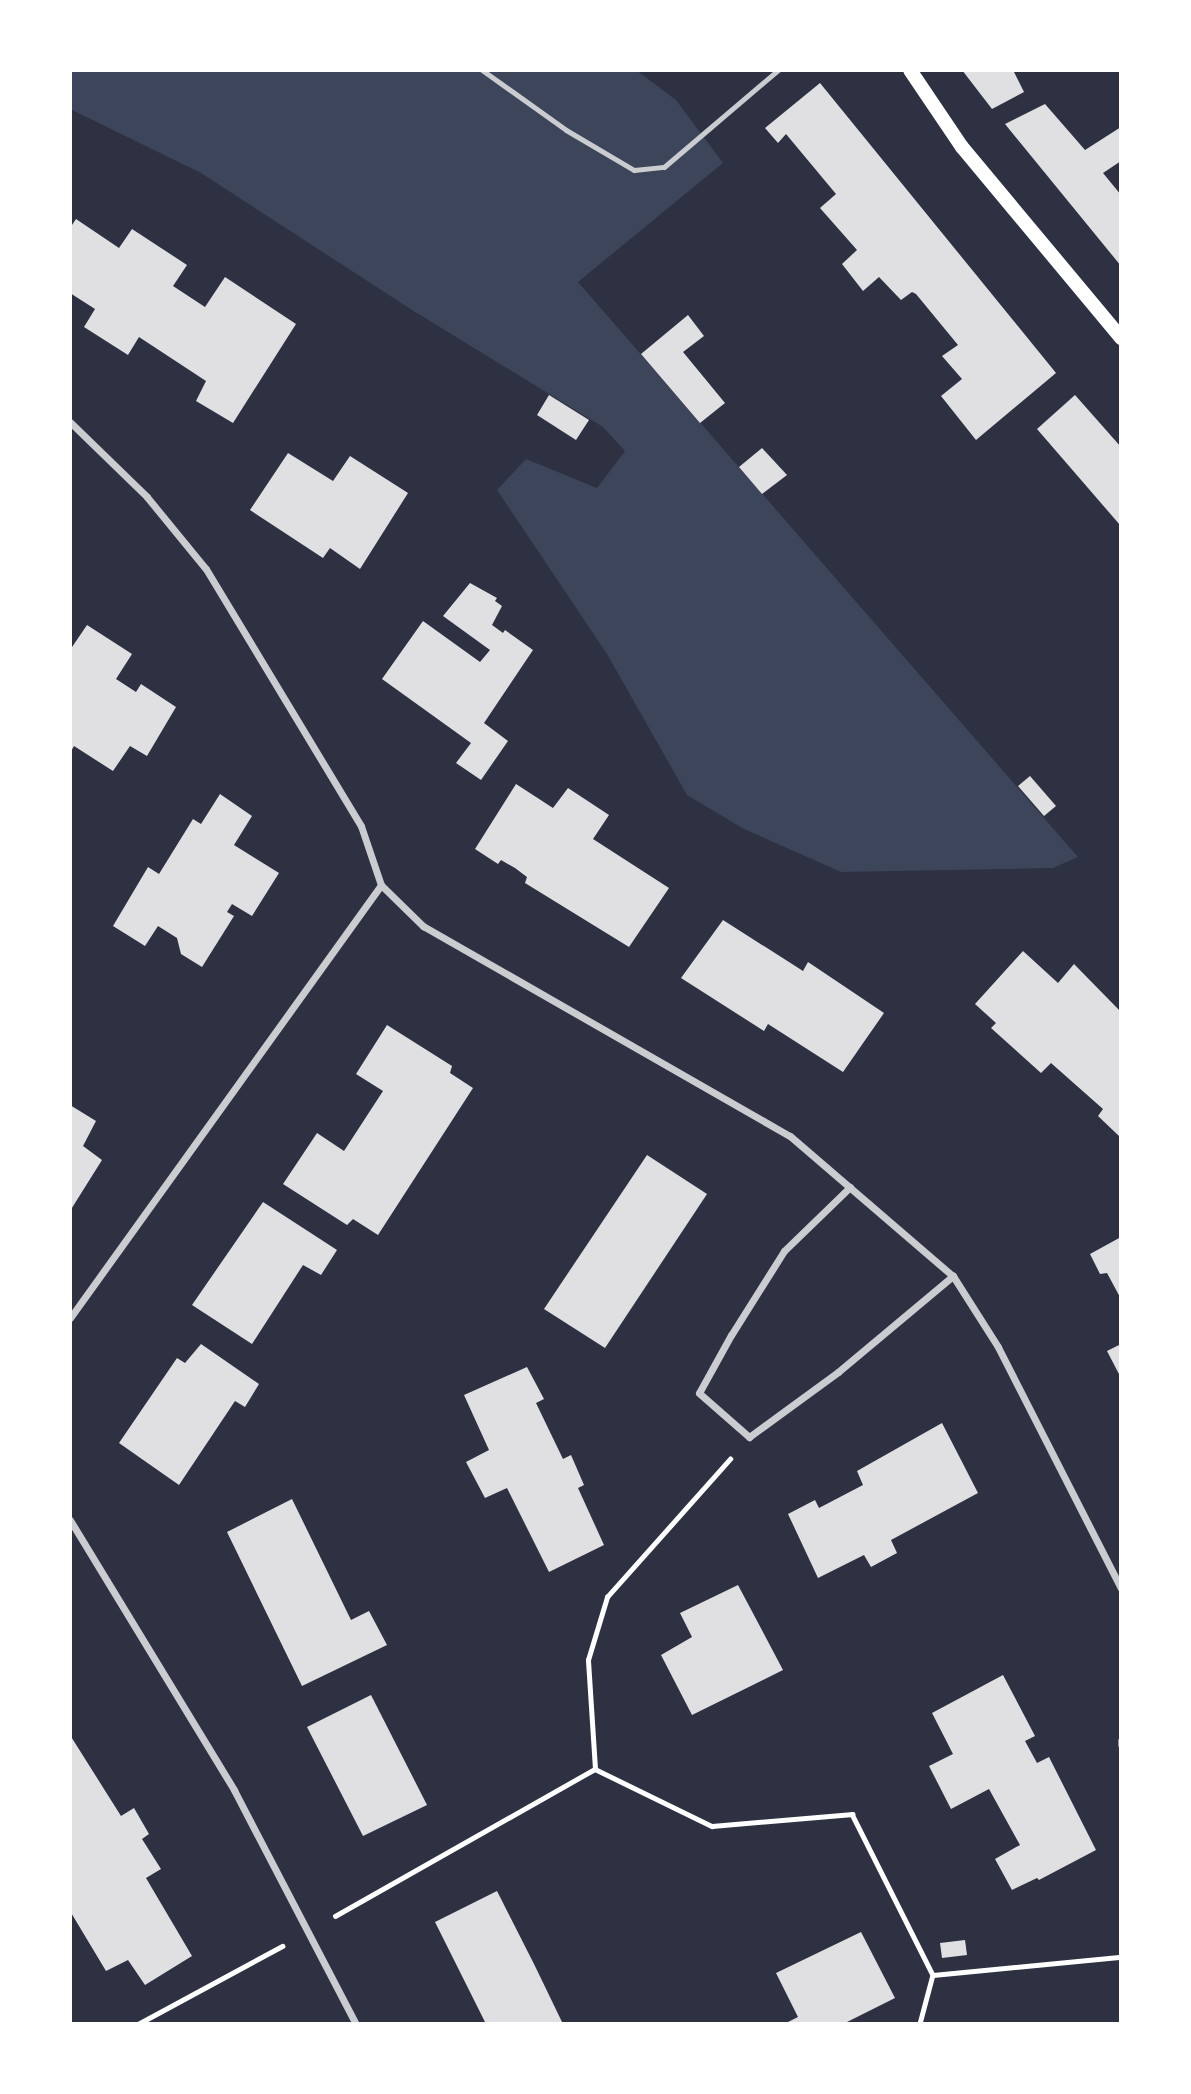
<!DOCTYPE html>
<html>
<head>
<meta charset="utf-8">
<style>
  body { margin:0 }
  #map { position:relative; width:1191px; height:2094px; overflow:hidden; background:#2d3142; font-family:Ubuntu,sans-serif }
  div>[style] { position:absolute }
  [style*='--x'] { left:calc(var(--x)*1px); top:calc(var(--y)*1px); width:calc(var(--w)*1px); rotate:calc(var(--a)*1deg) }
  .green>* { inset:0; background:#3c4559 }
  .building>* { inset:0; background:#e0e0e3 }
  .path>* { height:4.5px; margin:-2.25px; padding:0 2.25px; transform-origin:2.25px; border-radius:2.25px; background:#fff }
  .service>* { height:5px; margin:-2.5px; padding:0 2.5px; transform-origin:2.5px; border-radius:2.5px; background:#caccd0 }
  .minor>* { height:7px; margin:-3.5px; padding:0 3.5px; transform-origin:3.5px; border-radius:3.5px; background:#caccd0 }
  .secondary>* { height:14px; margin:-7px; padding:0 7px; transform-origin:7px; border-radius:7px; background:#fff }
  span { translate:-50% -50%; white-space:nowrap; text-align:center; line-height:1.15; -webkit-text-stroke:6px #fff; paint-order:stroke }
  .frame { position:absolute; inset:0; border:72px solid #fff; pointer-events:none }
</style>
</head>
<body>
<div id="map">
  <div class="green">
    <div style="clip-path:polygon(70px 70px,636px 70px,676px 100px,723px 163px,578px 282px,1078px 857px,1053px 868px,841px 872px,744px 829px,687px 795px,607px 654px,497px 490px,526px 459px,597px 488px,625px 451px,603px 427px,412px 310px,201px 173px,70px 109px)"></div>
  </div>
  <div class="building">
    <div style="clip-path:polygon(962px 70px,1013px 70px,1024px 92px,992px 109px)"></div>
    <div style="clip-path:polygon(820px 83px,1056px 373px,976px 440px,941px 396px,962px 379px,942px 356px,958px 345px,916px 294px,912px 292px,901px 300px,879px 277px,863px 291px,842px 264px,857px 250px,820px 208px,836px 194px,786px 134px,778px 143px,765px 128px)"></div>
    <div style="clip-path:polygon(1045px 104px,1085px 150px,1121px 127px,1121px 161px,1103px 173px,1121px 195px,1121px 266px,1005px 124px)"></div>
    <div style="clip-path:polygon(76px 219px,119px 248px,132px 229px,187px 265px,173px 286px,205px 307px,225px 277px,296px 324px,233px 423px,196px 401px,206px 381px,139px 337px,128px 355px,84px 327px,95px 309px,70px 293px,70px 228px)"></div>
    <div style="clip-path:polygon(688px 315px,704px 336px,683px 352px,725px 403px,700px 423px,641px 354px)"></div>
    <div style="clip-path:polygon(549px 395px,589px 420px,576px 440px,537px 415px)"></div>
    <div style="clip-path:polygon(1075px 395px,1121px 447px,1120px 525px,1037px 429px)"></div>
    <div style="clip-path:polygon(762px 448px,787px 475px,762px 494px,739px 467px)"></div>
    <div style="clip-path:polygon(288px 453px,333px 481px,350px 456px,408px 493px,360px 569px,330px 548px,323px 558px,250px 510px)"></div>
    <div style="clip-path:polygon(470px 583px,497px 598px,495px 601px,502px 606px,492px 625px,503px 633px,505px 630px,533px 650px,484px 723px,508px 741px,481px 780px,456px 763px,471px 743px,382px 679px,423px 621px,480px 662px,490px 650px,443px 616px)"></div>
    <div style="clip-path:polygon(87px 625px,132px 654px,116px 679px,136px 692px,141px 684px,176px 707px,147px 756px,130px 746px,113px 771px,74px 746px,70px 753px,70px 650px)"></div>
    <div style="clip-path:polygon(1030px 776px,1056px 806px,1044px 816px,1018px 786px)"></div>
    <div style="clip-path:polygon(516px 784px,553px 808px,568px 788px,609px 815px,593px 839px,669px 888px,629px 947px,525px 883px,527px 877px,515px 868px,501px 860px,498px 864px,475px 849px)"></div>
    <div style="clip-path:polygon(220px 794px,252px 816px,234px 845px,279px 873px,252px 916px,232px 904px,227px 912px,234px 916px,202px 967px,181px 954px,177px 938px,158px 926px,145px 946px,113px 926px,148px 867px,159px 874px,193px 819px,201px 824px)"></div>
    <div style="clip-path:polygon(723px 920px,803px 971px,808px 962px,884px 1013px,843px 1072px,768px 1024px,764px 1031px,681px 978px)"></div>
    <div style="clip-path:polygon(1023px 951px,1058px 983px,1074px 964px,1121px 1012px,1119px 1136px,1098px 1116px,1103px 1109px,1051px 1063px,1041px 1073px,991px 1028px,996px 1023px,975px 1004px)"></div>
    <div style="clip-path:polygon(387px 1025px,452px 1066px,450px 1073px,473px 1088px,378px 1235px,353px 1219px,347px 1225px,283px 1184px,317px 1133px,344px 1151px,383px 1091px,356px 1074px)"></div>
    <div style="clip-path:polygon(70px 1105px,96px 1121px,83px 1146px,102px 1160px,70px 1211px)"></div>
    <div style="clip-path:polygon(647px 1155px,707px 1194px,605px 1348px,544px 1309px)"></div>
    <div style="clip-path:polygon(263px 1202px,337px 1250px,321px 1275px,303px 1265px,252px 1344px,192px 1305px)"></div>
    <div style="clip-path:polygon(1121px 1237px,1121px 1299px,1107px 1273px,1100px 1274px,1090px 1254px)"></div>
    <div style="clip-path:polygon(201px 1344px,259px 1384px,245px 1407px,235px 1401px,179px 1485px,119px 1443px,177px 1358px,185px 1363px)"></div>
    <div style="clip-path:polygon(1121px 1344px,1121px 1378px,1107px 1351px)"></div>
    <div style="clip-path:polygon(527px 1367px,544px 1399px,536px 1403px,563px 1459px,571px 1455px,584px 1485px,578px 1488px,604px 1545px,549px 1572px,507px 1488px,485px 1498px,466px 1462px,489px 1450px,464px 1395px)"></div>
    <div style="clip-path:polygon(942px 1423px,978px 1493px,891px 1540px,897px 1553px,871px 1567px,864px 1555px,818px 1578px,788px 1514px,815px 1500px,819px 1508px,863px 1485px,857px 1471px)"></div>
    <div style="clip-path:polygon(292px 1499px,351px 1620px,369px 1611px,387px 1645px,302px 1686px,227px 1532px)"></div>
    <div style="clip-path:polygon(738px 1585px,783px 1670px,692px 1715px,661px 1655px,692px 1637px,680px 1613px)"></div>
    <div style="clip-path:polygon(1003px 1675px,1035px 1736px,1025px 1741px,1037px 1763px,1049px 1757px,1096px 1850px,1039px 1880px,1037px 1878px,1012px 1890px,995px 1859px,1020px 1845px,989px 1789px,951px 1809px,929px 1766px,953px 1754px,932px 1713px)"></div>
    <div style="clip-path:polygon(371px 1695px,427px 1805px,363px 1836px,307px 1727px)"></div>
    <div style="clip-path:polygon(70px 1735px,121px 1816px,134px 1808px,149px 1834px,142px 1839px,161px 1869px,146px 1878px,192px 1956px,145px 1985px,128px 1960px,106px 1971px,70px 1911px)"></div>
    <div style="clip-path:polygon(497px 1891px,534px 1964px,563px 2024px,486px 2024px,435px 1922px)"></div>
    <div style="clip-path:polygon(861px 1932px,895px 1998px,843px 2024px,784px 2024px,798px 2017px,776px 1973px)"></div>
    <div style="clip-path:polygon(965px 1940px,967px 1955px,942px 1958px,940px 1943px)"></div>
  </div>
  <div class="path">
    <div style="--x:1121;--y:1740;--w:5;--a:90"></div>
    <div style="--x:595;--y:1769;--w:130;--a:26"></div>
    <div style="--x:712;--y:1826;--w:141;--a:-4.9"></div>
    <div style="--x:852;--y:1814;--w:180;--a:63.3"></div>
    <div style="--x:933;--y:1975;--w:51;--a:104.9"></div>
    <div style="--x:595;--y:1769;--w:109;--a:-93.7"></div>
    <div style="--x:588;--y:1660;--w:66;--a:-73.2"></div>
    <div style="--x:607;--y:1597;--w:185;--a:-48.3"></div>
    <div style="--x:335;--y:1916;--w:299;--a:-29.5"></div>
    <div style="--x:933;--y:1975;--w:189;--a:-5.5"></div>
    <div style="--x:138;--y:2024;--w:164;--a:-28.4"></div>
  </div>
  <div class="service">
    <div style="--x:482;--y:70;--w:103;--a:35.5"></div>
    <div style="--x:566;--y:130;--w:79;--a:30.5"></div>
    <div style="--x:634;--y:170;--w:30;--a:-6"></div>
    <div style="--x:664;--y:167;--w:150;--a:-40.4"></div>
  </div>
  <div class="minor">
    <div style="--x:70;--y:422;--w:107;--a:44.2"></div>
    <div style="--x:147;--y:497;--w:93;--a:50.7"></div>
    <div style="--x:206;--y:569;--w:300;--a:58.9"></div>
    <div style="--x:361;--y:826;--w:62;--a:71.3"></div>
    <div style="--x:381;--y:885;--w:59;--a:44.3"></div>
    <div style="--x:423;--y:926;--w:423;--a:29.8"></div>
    <div style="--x:790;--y:1136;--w:215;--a:40.7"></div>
    <div style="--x:953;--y:1276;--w:84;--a:57.6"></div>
    <div style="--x:998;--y:1347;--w:271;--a:63"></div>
    <div style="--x:850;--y:1187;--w:92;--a:135.9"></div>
    <div style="--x:784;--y:1251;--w:99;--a:122.2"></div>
    <div style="--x:731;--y:1335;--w:66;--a:118.9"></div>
    <div style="--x:699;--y:1393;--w:67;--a:41.3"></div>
    <div style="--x:749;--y:1437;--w:110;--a:-36.1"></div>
    <div style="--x:838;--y:1372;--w:150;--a:-39.9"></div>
    <div style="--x:70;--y:1318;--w:533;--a:-54.31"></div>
    <div style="--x:70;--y:1520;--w:316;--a:58.7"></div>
    <div style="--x:234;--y:1790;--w:264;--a:62.5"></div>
  </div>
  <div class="secondary">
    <div style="--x:910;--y:70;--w:93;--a:56"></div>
    <div style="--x:962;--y:147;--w:249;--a:50.2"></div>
  </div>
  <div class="frame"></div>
</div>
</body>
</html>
